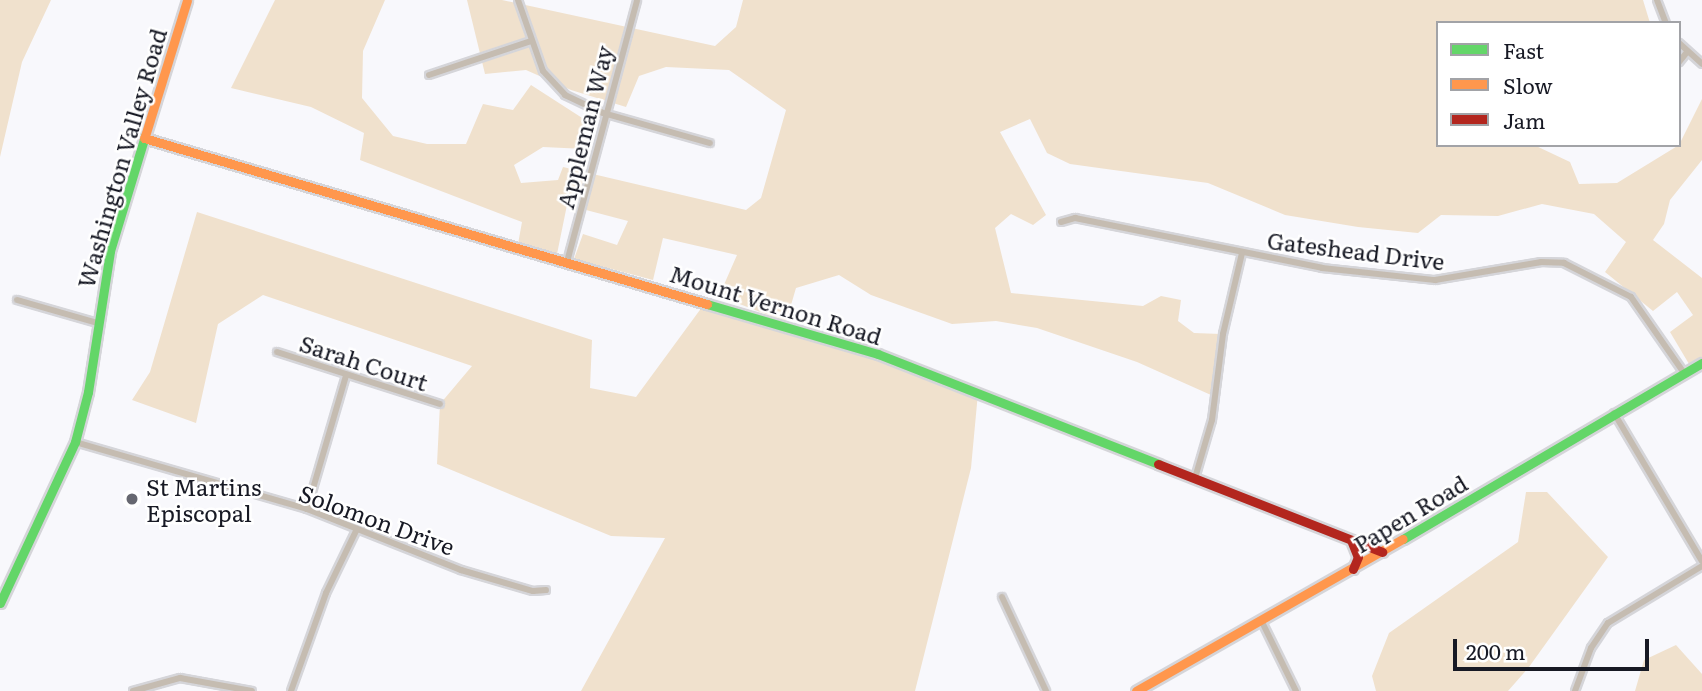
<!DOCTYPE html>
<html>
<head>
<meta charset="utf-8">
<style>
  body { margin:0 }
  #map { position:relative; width:1702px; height:691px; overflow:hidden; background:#f8f8fc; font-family:Literata,serif }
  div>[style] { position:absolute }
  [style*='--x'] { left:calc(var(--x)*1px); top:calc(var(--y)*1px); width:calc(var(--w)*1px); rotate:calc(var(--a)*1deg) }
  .green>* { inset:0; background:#f0e1cd }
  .roads { filter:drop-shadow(2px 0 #d5d5d9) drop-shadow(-2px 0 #d5d5d9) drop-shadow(0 2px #d5d5d9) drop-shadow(0 -2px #d5d5d9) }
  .street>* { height:6px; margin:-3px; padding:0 3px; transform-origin:3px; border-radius:3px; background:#c5bcb1 }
  .fast>* { height:9px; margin:-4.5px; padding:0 4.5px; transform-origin:4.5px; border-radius:4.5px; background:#63d668 }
  .slow>* { height:9px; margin:-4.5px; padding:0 4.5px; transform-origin:4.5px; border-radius:4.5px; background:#ff974d }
  .jam>* { height:9px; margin:-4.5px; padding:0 4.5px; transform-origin:4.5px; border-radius:4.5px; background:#b3261e }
  .dots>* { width:19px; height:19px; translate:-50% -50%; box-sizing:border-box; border:4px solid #fff; border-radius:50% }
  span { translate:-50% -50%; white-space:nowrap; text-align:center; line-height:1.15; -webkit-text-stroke:5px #fff; paint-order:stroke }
  .street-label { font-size:23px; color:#171924 }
  .poi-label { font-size:23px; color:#171924 }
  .left { translate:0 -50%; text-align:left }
  .legend { position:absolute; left:1436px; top:21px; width:245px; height:126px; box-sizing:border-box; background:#fff; border:2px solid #a2a3a7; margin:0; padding:9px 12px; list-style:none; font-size:21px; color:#171924 }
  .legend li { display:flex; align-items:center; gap:14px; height:35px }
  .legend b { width:35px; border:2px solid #a2a3a7 }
  .scale { position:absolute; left:1453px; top:639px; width:196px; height:32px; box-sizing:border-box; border:4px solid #171924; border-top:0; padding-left:9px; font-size:21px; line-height:24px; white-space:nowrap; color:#171924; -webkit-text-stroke:5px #fff; paint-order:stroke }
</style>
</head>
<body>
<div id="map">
  <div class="green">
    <div style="clip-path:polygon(0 0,51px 0,22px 62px,0 157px)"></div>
    <div style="clip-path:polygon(275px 0,385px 0,363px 51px,362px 98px,393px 136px,427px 144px,466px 144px,483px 104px,513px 110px,531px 85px,590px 123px,585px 149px,543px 147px,514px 165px,521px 183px,558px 180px,563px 167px,746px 210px,761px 198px,786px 110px,729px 70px,666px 67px,639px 76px,626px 107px,571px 90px,526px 70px,485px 74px,467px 0,502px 0,715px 46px,736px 27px,743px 0,1643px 0,1650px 23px,1438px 23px,1438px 145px,1534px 145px,1570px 162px,1579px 184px,1617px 183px,1679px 145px,1702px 99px,1702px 160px,1670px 200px,1664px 224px,1653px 240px,1702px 278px,1702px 357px,1689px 364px,1670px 332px,1693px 315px,1677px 292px,1653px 311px,1605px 272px,1626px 242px,1594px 214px,1542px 204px,1498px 216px,1441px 215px,1418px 233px,1358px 227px,1285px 215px,1208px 183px,1070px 164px,1047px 153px,1030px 119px,1000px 132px,1046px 215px,1033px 225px,1011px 214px,995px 228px,1011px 293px,1143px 306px,1161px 296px,1181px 300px,1178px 321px,1194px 333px,1221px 334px,1211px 395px,1137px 362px,1037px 328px,996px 321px,952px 324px,871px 295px,839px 275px,796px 288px,786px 322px,719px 296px,737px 255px,663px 238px,653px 280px,574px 259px,583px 234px,617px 245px,628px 221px,567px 205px,557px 254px,518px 244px,522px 222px,360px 160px,364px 133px,311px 107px,231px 88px)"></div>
    <div style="clip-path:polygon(197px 212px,592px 340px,590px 388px,636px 397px,705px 303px,878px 354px,978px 393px,971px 468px,915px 691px,581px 691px,665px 538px,611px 536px,437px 464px,440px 404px,472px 366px,263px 295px,218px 324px,196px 423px,132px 400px,150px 372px)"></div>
    <div style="clip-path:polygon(1526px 492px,1547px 492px,1608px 557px,1529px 667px,1508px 691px,1376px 691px,1372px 676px,1389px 633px,1518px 542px)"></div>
    <div style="clip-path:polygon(1676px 645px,1702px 674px,1702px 691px,1635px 691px,1644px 660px)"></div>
  </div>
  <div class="roads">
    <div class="street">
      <div style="--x:518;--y:0;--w:75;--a:70.6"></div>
      <div style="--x:543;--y:71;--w:33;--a:47"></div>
      <div style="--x:565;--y:95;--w:42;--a:25.3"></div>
      <div style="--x:603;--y:113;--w:111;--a:15.7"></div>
      <div style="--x:1657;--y:0;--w:25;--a:69"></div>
      <div style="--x:1679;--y:43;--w:31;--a:42"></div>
      <div style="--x:1679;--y:62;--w:13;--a:-51"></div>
      <div style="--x:429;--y:75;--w:108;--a:-18.4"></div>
      <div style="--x:1061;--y:222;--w:15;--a:-16"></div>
      <div style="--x:1075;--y:218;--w:252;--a:11.4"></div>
      <div style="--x:1322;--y:268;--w:114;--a:6.1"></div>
      <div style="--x:1435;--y:280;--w:108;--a:-9.6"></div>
      <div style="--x:1541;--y:262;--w:23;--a:2"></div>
      <div style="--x:1564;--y:263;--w:75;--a:26.9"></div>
      <div style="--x:1631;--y:297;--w:93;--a:55.1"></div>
      <div style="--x:567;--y:262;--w:271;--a:-75"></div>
      <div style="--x:17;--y:300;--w:83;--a:16"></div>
      <div style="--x:277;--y:352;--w:171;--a:17.7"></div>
      <div style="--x:1614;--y:413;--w:172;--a:59.3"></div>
      <div style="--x:75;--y:442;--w:241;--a:16.1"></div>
      <div style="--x:307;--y:509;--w:166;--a:21.6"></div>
      <div style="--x:461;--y:570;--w:75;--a:16.3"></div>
      <div style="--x:533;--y:591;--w:13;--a:-4"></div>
      <div style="--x:1195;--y:478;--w:60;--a:-73.7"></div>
      <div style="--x:1212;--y:420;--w:87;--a:-82.7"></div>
      <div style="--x:1223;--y:334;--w:83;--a:-76.8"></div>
      <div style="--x:307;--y:509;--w:139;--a:-73.7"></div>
      <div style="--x:1002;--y:597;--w:104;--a:64.9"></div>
      <div style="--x:1262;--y:622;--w:77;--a:63.8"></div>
      <div style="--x:133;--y:691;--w:49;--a:-15.5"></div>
      <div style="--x:180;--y:678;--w:73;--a:10.2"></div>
      <div style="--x:291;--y:691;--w:104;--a:-70.3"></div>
      <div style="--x:326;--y:593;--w:71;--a:-64.2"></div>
      <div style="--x:1575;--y:691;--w:46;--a:-69.6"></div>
      <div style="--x:1591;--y:648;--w:30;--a:-56"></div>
      <div style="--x:1608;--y:623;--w:110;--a:-31.2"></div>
    </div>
    <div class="fast">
      <div style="--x:707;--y:304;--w:178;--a:16.3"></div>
      <div style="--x:878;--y:354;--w:301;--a:21.4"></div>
      <div style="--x:1403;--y:539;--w:347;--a:-30.5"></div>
      <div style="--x:0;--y:603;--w:178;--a:-65"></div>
      <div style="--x:75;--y:442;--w:52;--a:-75.4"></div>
      <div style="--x:88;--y:392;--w:143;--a:-81.1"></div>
      <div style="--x:110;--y:251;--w:120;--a:-73.1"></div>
    </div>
    <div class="slow">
      <div style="--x:145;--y:136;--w:142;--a:-72.8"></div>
      <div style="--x:144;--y:138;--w:587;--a:16.43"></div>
      <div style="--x:1136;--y:691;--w:307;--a:-29.7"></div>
    </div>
    <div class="jam">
      <div style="--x:1158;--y:464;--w:241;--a:21.4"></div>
      <div style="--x:1351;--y:540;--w:18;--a:68"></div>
      <div style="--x:1358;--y:557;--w:13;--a:113"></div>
    </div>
  </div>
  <div class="dots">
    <div style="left:132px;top:499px;background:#666770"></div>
  </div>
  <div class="street-label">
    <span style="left:584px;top:127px;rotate:-76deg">Appleman Way</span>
    <span style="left:121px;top:158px;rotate:-74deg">Washington Valley Road</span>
    <span style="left:1356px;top:250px;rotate:7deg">Gateshead Drive</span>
    <span style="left:776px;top:304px;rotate:17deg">Mount Vernon Road</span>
    <span style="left:364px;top:362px;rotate:18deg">Sarah Court</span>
    <span style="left:1410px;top:513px;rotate:-31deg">Papen Road</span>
    <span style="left:377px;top:519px;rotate:20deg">Solomon Drive</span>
  </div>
  <div class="poi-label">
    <span class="left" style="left:146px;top:499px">St Martins<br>Episcopal</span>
  </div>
  <ul class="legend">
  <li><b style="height:9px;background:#63d668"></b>Fast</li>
  <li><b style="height:9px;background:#ff974d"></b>Slow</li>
  <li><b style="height:9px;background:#b3261e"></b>Jam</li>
  </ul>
  <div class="scale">200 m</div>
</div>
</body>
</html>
